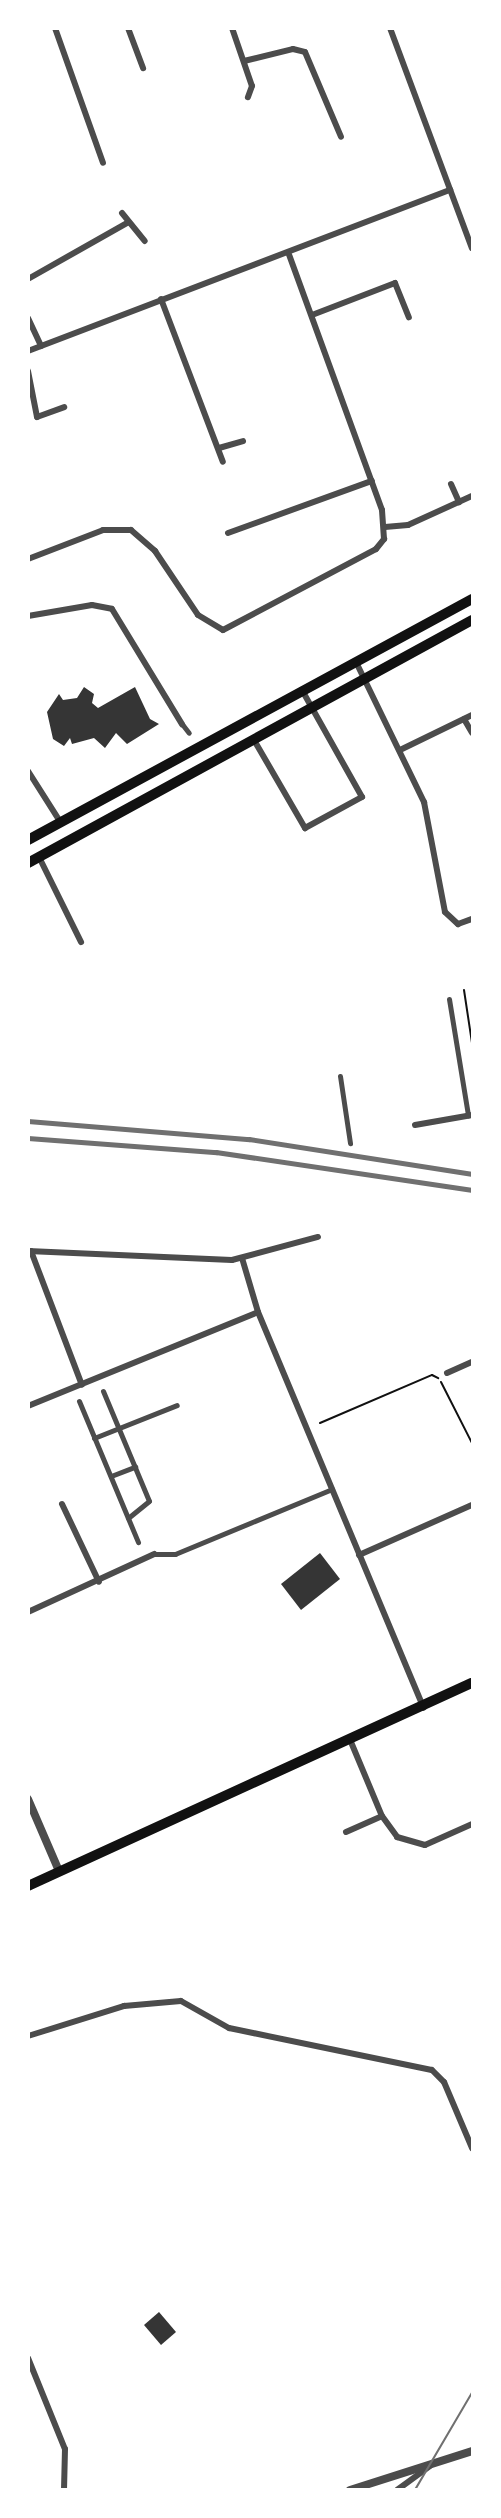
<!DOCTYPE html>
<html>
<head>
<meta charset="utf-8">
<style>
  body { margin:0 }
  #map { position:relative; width:501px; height:2518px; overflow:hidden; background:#fff; font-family:"Public Sans",sans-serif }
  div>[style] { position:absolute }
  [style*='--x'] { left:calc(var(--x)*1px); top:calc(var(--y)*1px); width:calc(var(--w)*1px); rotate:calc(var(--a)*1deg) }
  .building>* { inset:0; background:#353535 }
  .path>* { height:2px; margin:-1px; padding:0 1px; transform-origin:1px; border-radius:1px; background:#111 }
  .pedestrian>* { height:5px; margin:-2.5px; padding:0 2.5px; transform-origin:2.5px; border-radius:2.5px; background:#4c4c4c }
  .minor>* { height:6px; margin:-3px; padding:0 3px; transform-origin:3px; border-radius:3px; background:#4c4c4c }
  .tertiary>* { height:8px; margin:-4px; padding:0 4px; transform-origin:4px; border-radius:4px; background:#4c4c4c }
  .trunk>* { height:10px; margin:-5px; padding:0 5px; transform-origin:5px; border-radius:5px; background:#111 }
  .tram>* { height:1.5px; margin:-0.75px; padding:0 0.75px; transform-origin:0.75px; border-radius:0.75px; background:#707070 }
  .rail>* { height:4.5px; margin:-2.25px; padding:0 2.25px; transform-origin:2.25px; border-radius:2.25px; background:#707070 }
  span { translate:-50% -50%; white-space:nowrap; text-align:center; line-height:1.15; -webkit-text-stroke:4.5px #fff; paint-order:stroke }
  .frame { position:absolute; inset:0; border:30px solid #fff; pointer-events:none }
</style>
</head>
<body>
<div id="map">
  <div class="building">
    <div style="clip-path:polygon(84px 687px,94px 694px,92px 703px,98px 708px,135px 687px,150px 719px,159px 724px,127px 744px,116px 733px,105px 748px,94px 738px,72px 744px,70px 738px,64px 746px,53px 739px,47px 712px,59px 694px,63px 700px,77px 698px)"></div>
    <div style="clip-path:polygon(320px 1553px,340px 1579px,301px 1610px,281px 1584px)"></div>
    <div style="clip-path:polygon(159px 2312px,176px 2332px,161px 2345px,144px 2325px)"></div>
  </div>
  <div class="path">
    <div style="--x:464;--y:990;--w:54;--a:81.4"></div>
    <div style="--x:441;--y:1382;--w:68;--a:63.1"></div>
    <div style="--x:320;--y:1423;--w:122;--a:-23.2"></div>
    <div style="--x:432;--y:1375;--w:7;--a:27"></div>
  </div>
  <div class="pedestrian">
    <div style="--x:182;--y:724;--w:11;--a:52"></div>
    <div style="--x:449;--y:999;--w:118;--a:80.7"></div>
    <div style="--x:340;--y:1076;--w:68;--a:81.5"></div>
    <div style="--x:103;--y:1391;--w:119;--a:67.3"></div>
    <div style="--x:149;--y:1501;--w:27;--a:141"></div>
    <div style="--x:79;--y:1401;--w:153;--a:67.3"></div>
    <div style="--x:94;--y:1438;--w:89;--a:-21.7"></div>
    <div style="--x:111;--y:1476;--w:26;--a:-21"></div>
    <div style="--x:154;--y:1554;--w:21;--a:0"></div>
    <div style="--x:175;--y:1554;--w:170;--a:-22.5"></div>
  </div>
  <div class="minor">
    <div style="--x:55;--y:28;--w:143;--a:70.4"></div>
    <div style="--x:128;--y:28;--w:43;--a:69.4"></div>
    <div style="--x:232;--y:28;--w:61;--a:71"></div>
    <div style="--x:252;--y:86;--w:12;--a:110"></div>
    <div style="--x:390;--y:28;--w:235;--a:69.6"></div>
    <div style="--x:244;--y:61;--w:50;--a:-13.8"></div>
    <div style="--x:293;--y:49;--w:12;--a:14"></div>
    <div style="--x:305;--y:52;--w:92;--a:67"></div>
    <div style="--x:122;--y:213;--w:36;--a:51"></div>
    <div style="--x:28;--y:279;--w:114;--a:-29.5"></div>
    <div style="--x:161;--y:299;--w:174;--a:69.2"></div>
    <div style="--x:312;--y:315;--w:89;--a:-21.1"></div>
    <div style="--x:395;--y:283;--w:37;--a:68"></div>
    <div style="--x:28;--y:318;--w:31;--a:65"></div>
    <div style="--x:28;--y:351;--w:452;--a:-20.9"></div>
    <div style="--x:28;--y:371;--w:47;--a:78.9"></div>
    <div style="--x:37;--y:417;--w:29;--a:-20"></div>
    <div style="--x:219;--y:448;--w:25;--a:-16"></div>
    <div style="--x:451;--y:484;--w:20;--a:66"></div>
    <div style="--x:385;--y:527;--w:23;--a:-5"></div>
    <div style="--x:408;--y:525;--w:70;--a:-24.4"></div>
    <div style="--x:228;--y:533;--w:153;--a:-19.9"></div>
    <div style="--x:28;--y:559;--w:80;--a:-21.1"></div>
    <div style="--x:103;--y:530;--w:28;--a:0"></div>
    <div style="--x:131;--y:530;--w:32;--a:41"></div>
    <div style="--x:155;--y:551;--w:77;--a:56.1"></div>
    <div style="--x:198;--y:615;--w:29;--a:31"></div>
    <div style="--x:223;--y:630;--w:173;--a:-27.9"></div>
    <div style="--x:376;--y:549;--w:13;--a:-51"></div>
    <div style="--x:384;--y:539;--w:29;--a:-94"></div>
    <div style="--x:382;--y:510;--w:272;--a:-110"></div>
    <div style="--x:28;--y:616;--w:65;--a:-9.8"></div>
    <div style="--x:92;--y:605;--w:20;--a:11"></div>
    <div style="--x:112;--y:609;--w:135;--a:58.7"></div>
    <div style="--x:356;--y:662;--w:156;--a:64.1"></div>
    <div style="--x:424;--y:802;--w:112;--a:79.2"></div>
    <div style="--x:445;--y:912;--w:18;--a:43"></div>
    <div style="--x:458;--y:924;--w:15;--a:-20"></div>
    <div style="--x:464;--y:719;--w:16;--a:60"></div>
    <div style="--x:254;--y:740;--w:102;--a:59.9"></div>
    <div style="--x:305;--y:828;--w:65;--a:-28.5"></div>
    <div style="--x:362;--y:797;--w:123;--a:-119.3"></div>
    <div style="--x:400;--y:750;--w:80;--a:-25.9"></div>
    <div style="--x:28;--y:771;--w:62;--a:57.6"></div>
    <div style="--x:39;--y:857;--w:95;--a:63.7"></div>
    <div style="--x:415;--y:1125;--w:58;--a:-10"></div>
    <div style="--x:28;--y:1251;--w:204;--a:2.5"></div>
    <div style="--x:232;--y:1260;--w:89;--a:-15"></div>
    <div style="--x:31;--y:1251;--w:143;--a:69.2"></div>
    <div style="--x:242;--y:1258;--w:56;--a:73.5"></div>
    <div style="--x:258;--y:1312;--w:429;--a:67.3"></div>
    <div style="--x:447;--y:1373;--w:27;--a:-24"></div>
    <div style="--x:28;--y:1406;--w:248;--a:-22.2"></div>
    <div style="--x:62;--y:1504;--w:86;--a:64.6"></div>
    <div style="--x:359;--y:1555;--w:124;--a:-23.9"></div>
    <div style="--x:28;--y:1612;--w:139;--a:-24.7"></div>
    <div style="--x:351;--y:1742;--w:80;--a:67.3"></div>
    <div style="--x:382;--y:1816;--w:26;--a:54"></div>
    <div style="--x:397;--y:1837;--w:29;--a:16"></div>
    <div style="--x:425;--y:1845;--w:51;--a:-24.1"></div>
    <div style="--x:346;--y:1832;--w:39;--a:-24"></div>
    <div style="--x:28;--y:2036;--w:101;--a:-17.4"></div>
    <div style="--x:124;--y:2006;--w:57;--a:-5"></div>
    <div style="--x:181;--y:2001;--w:55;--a:29.4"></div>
    <div style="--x:229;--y:2028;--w:207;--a:11.7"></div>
    <div style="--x:432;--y:2070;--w:17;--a:45"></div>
    <div style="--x:444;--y:2082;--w:72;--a:67"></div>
    <div style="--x:28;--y:2358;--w:98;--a:67.9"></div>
    <div style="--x:65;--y:2449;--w:41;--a:91.4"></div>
    <div style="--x:397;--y:2490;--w:41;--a:-36"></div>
  </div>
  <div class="tertiary">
    <div style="--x:28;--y:1799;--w:78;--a:66.7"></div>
    <div style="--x:350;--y:2490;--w:128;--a:-17.7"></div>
  </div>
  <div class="trunk">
    <div style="--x:28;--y:840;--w:505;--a:-28.49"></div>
    <div style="--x:28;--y:863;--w:506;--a:-28.69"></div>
    <div style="--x:28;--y:1886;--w:488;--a:-24.6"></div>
  </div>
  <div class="tram">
    <div style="--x:415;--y:2490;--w:113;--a:-59.6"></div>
  </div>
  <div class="rail">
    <div style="--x:28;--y:1121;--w:222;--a:4.7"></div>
    <div style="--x:249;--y:1139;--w:226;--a:8.9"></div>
    <div style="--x:28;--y:1138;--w:189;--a:4.3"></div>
    <div style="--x:216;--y:1152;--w:259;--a:8.4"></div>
  </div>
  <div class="frame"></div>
</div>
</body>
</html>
